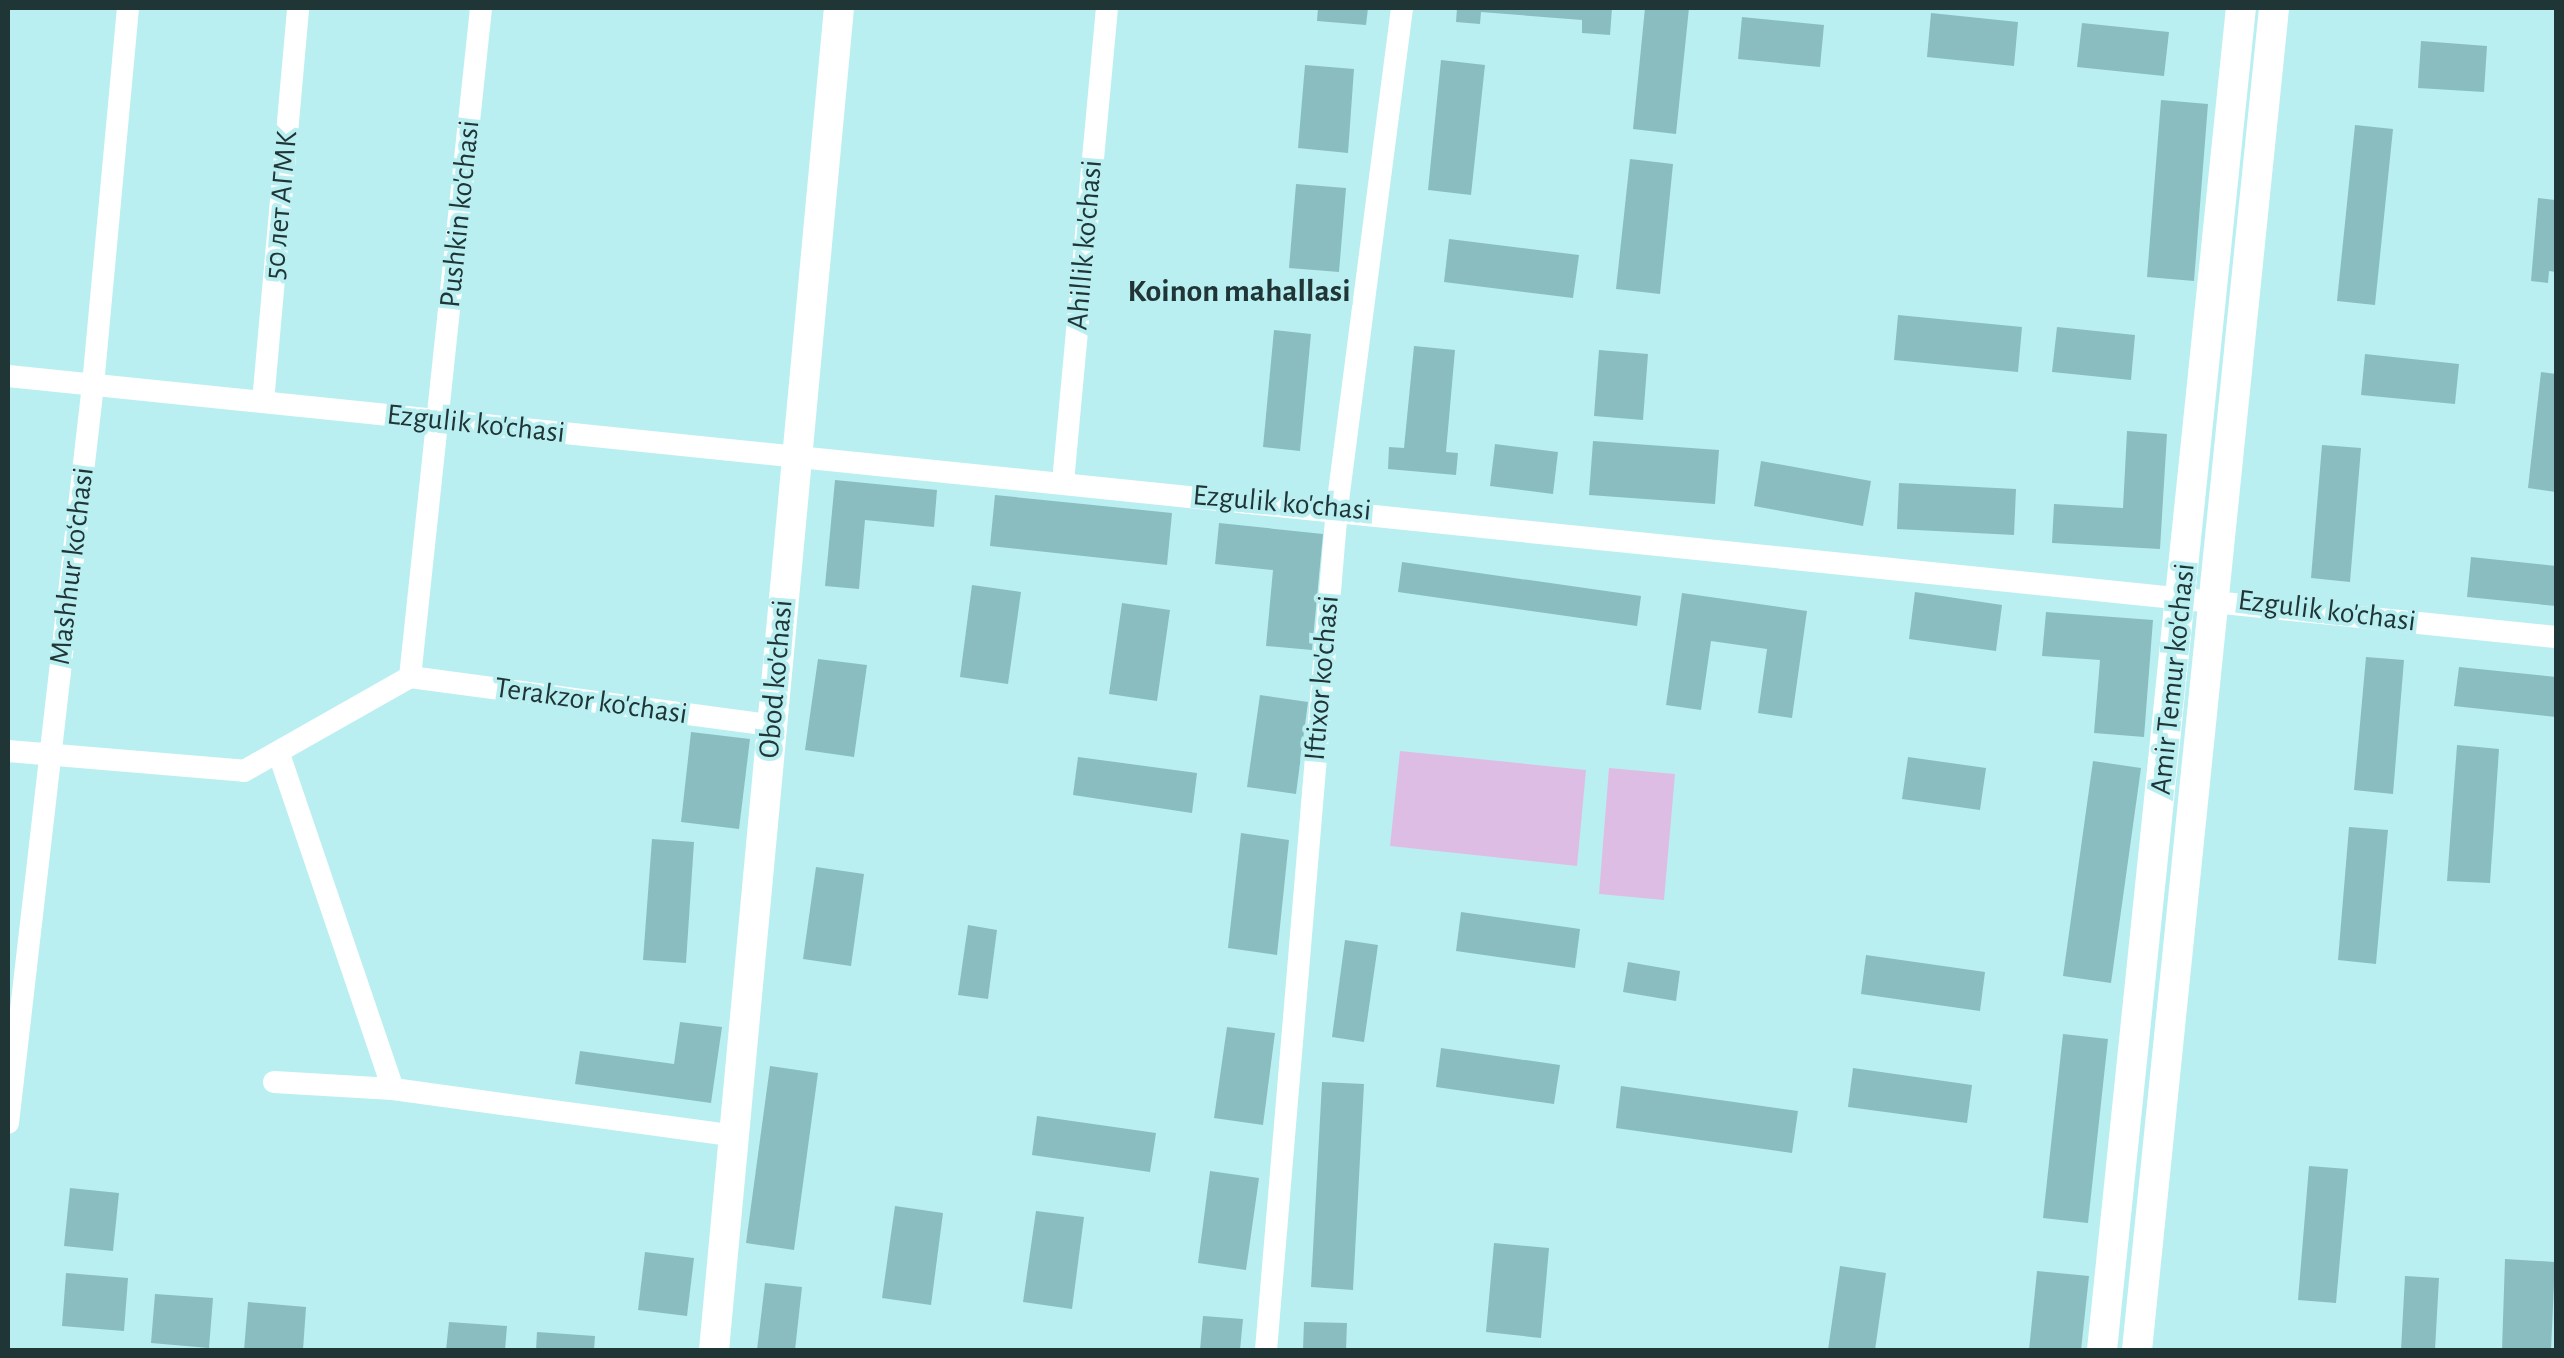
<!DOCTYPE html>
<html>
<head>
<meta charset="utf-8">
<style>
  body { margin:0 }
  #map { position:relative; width:2564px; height:1358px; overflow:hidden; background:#baeff2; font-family:"Alegreya Sans",sans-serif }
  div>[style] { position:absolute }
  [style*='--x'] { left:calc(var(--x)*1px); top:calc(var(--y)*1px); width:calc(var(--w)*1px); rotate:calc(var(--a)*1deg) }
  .green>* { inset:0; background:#debde4 }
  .building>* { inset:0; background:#8abdc0 }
  .street>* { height:22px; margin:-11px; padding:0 11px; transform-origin:11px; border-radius:11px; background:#fff }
  .secondary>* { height:30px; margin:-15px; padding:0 15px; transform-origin:15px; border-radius:15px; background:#fff }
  span { translate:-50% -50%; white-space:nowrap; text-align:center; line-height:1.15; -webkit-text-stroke:8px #baeff2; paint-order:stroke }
  .street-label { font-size:30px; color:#203536 }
  .neighbourhood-label { font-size:32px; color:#203536; font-weight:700 }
  .frame { position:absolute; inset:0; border:10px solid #203536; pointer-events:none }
</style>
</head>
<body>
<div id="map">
  <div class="green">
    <div style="clip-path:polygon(1400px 751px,1586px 770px,1577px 866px,1390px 846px)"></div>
    <div style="clip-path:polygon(1609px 768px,1675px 774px,1664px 900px,1599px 894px)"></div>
  </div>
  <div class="building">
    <div style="clip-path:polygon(1318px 8px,1368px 8px,1366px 25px,1317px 21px)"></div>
    <div style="clip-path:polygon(1457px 8px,1612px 8px,1610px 35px,1582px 33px,1582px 20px,1481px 12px,1480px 24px,1456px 22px)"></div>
    <div style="clip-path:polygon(1645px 8px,1689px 8px,1676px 134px,1633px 129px)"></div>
    <div style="clip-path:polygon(1931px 13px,2018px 22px,2014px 66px,1927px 57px)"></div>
    <div style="clip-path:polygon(1742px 17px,1824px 25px,1820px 67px,1738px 59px)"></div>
    <div style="clip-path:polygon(2082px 23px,2169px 32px,2164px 76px,2077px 67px)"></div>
    <div style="clip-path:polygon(2421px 41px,2487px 46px,2484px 92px,2418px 88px)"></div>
    <div style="clip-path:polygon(1441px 60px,1485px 65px,1471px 195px,1428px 190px)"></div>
    <div style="clip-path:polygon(1305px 65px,1354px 69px,1348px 153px,1298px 148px)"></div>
    <div style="clip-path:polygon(2161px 100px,2208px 104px,2194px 281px,2147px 277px)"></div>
    <div style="clip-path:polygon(2355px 125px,2393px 129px,2375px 305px,2337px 301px)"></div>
    <div style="clip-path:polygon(1630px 159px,1673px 164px,1660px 294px,1616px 289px)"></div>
    <div style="clip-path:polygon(1296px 184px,1346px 188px,1339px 272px,1289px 268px)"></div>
    <div style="clip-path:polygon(2538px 198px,2555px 200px,2556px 210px,2556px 272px,2549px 271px,2548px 283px,2531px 281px)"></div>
    <div style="clip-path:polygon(1449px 239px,1579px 255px,1573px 298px,1444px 282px)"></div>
    <div style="clip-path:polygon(1898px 315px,2022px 327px,2018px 372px,1894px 360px)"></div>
    <div style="clip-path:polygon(2057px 327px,2135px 335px,2131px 380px,2052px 372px)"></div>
    <div style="clip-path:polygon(1274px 330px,1311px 334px,1300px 451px,1263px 447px)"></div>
    <div style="clip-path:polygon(1414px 346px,1455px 350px,1446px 452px,1458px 453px,1456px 475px,1388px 469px,1389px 447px,1404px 448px)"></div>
    <div style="clip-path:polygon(1599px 350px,1648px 354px,1643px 420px,1594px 416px)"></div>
    <div style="clip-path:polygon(2365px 354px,2459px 364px,2455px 404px,2361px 395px)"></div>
    <div style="clip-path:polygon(2541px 372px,2556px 374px,2556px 492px,2528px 488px)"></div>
    <div style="clip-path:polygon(2127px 431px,2167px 434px,2160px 549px,2052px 543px,2054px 504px,2123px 508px)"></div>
    <div style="clip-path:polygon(1593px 441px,1719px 450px,1715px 504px,1589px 495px)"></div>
    <div style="clip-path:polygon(1495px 444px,1558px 452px,1553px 494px,1490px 486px)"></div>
    <div style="clip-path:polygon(2322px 445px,2361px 448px,2350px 582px,2311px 578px)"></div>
    <div style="clip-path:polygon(1761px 461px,1871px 481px,1863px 526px,1754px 506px)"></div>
    <div style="clip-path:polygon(835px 480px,937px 490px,934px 527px,865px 520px,859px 589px,825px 586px)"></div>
    <div style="clip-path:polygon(1899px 483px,2016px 489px,2014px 535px,1897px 529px)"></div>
    <div style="clip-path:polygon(995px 495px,1172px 513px,1167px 565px,990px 546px)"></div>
    <div style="clip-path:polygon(1219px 523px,1323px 534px,1312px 650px,1266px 646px,1273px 570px,1215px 564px)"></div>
    <div style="clip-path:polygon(2471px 557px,2556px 566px,2556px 606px,2467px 597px)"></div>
    <div style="clip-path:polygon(1402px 562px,1641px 596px,1637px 626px,1398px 592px)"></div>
    <div style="clip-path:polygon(972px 585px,1021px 592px,1008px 684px,960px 677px)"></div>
    <div style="clip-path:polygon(1915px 592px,2002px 605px,1996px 651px,1909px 639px)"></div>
    <div style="clip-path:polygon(1682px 593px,1807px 611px,1792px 718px,1758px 713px,1767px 649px,1711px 641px,1701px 710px,1666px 705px)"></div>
    <div style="clip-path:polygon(1122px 603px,1170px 610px,1157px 701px,1109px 694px)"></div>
    <div style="clip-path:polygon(2046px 612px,2153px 620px,2144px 737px,2094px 733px,2100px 660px,2042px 656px)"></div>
    <div style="clip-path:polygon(2366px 657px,2404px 660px,2393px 794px,2354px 790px)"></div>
    <div style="clip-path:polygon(818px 659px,867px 665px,854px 757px,805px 750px)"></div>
    <div style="clip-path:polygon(2459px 667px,2556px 677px,2556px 717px,2454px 706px)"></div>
    <div style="clip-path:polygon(1260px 695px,1308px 702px,1296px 794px,1247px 787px)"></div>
    <div style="clip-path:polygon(691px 732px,750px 739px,739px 829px,681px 822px)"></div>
    <div style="clip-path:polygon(2457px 745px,2499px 749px,2490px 883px,2447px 881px)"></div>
    <div style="clip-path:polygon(1078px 757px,1197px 773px,1192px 813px,1073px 795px)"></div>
    <div style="clip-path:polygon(1908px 757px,1986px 768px,1980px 810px,1902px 799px)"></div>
    <div style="clip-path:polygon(2093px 761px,2141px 768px,2111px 983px,2063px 976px)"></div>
    <div style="clip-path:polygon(2349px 827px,2388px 830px,2376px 964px,2338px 960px)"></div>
    <div style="clip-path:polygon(1241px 833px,1289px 840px,1277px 955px,1228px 948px)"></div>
    <div style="clip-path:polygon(652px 839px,694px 842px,686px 963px,643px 960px)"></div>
    <div style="clip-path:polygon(816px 867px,864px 874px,851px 966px,803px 959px)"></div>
    <div style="clip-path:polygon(1461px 912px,1580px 929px,1575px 968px,1456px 951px)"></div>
    <div style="clip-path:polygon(968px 925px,997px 930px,988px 999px,958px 995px)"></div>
    <div style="clip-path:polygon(1345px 940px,1378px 945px,1364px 1042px,1332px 1037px)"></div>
    <div style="clip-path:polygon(1866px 955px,1985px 972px,1980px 1011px,1861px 994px)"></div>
    <div style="clip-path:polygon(1628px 962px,1680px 971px,1676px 1001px,1623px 992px)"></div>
    <div style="clip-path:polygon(680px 1022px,722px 1027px,711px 1103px,575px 1084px,580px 1051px,674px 1064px)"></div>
    <div style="clip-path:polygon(1227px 1027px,1275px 1033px,1263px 1125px,1214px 1118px)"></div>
    <div style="clip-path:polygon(2063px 1034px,2108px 1039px,2088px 1223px,2043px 1218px)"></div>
    <div style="clip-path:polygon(1441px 1048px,1560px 1065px,1554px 1104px,1436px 1087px)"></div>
    <div style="clip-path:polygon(770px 1066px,818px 1073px,794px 1250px,746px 1243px)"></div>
    <div style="clip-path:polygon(1853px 1068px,1972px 1085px,1967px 1123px,1848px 1107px)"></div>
    <div style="clip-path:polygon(1322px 1082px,1364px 1084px,1353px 1290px,1311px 1287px)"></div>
    <div style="clip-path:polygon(1621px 1086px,1798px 1111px,1792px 1153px,1616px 1128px)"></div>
    <div style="clip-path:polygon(1037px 1116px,1156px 1133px,1150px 1172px,1032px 1155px)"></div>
    <div style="clip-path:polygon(2309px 1166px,2348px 1169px,2336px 1303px,2298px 1300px)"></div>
    <div style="clip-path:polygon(1210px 1171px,1259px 1178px,1246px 1270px,1198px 1263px)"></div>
    <div style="clip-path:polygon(70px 1188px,119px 1193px,113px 1251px,64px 1246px)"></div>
    <div style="clip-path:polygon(895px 1206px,943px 1213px,931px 1305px,882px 1298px)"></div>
    <div style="clip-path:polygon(1036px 1211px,1084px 1217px,1072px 1309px,1023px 1302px)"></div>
    <div style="clip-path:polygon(1494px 1243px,1549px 1248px,1541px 1338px,1486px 1332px)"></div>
    <div style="clip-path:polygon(645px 1252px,694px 1258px,687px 1316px,638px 1310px)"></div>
    <div style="clip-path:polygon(2505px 1259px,2555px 1262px,2551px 1350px,2502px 1350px)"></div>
    <div style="clip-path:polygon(1840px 1266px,1886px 1273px,1875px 1350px,1828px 1350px)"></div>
    <div style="clip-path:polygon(2037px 1271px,2089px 1276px,2081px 1350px,2029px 1350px)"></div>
    <div style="clip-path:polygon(66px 1273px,128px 1278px,124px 1331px,62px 1326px)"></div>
    <div style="clip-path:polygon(2405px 1276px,2439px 1278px,2435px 1350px,2401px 1350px)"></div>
    <div style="clip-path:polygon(765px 1283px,802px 1287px,795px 1350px,757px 1350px)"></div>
    <div style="clip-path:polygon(155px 1294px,213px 1298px,209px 1348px,151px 1343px)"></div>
    <div style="clip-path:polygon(248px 1302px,306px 1307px,303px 1350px,244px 1350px)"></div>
    <div style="clip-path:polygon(1203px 1316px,1243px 1319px,1240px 1350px,1200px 1350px)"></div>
    <div style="clip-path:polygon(449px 1322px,507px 1326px,505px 1350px,446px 1350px)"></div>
    <div style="clip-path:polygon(1304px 1322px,1347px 1323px,1346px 1350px,1303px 1350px)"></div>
    <div style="clip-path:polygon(537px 1332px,595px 1336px,594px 1350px,536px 1350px)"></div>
  </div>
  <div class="street">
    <div style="--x:8;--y:376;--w:2561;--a:5.85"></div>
    <div style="--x:263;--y:402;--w:396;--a:-84.9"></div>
    <div style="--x:1063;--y:482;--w:476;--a:-84.7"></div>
    <div style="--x:410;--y:677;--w:365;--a:7.6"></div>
    <div style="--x:8;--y:751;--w:237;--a:4.8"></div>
    <div style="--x:244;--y:771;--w:191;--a:-29.5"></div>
    <div style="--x:410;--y:677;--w:673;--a:-83.94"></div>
    <div style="--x:279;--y:754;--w:354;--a:71.2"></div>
    <div style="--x:274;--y:1082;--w:119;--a:3.4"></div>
    <div style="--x:393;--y:1089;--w:344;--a:7.8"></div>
    <div style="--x:8;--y:1123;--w:743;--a:-83.43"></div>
    <div style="--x:93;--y:385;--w:379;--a:-84.7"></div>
    <div style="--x:1266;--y:1350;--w:845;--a:-85.18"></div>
    <div style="--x:1337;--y:508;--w:504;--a:-82.59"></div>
  </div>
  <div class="secondary">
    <div style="--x:714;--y:1350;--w:1348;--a:-84.68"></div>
    <div style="--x:2102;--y:1350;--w:1349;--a:-84.09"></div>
    <div style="--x:2137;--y:1350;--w:1349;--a:-84.17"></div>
  </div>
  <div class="street-label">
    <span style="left:281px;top:205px;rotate:-85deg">50 лет АГМК</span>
    <span style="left:460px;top:214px;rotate:-84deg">Pushkin ko'chasi</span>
    <span style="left:1085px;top:245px;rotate:-85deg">Ahillik ko'chasi</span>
    <span style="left:476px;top:424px;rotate:6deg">Ezgulik ko'chasi</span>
    <span style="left:1282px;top:503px;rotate:5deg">Ezgulik ko'chasi</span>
    <span style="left:72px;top:566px;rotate:-83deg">Mashhur ko‘chasi</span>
    <span style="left:2327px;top:611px;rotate:7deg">Ezgulik ko'chasi</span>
    <span style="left:1322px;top:678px;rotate:-85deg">Iftixor ko'chasi</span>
    <span style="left:776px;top:679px;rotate:-85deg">Obod ko'chasi</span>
    <span style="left:2173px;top:679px;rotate:-84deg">Amir Temur ko'chasi</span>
    <span style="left:591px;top:701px;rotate:8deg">Terakzor ko'chasi</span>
  </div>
  <div class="neighbourhood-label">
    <span style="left:1239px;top:291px">Koinon mahallasi</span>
  </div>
  <div class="frame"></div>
</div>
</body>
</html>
